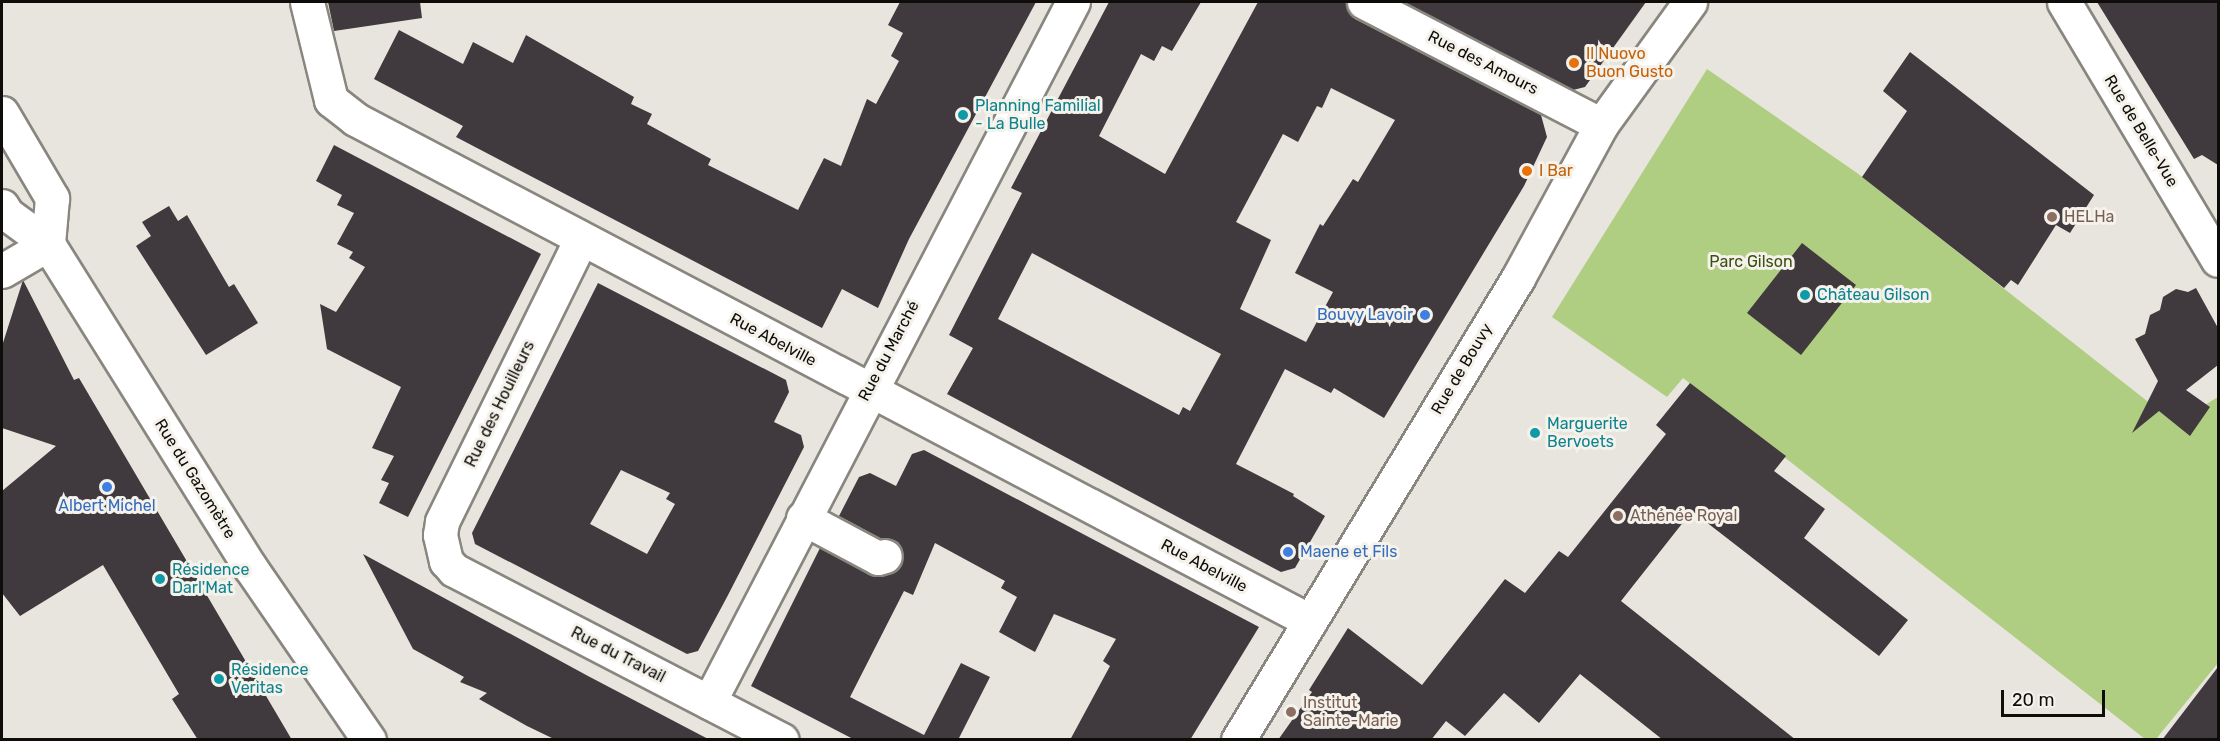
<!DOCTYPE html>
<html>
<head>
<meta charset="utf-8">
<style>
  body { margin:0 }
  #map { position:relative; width:2220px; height:741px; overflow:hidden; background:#e7e5dd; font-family:Rubik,sans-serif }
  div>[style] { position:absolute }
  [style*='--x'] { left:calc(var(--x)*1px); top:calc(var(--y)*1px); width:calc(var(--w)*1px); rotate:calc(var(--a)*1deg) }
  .green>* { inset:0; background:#afce81 }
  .building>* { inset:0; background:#40393d }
  .roads { filter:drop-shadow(2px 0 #88867e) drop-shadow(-2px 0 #88867e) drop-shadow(0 2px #88867e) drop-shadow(0 -2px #88867e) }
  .minor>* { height:33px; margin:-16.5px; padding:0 16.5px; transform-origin:16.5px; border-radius:16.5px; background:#fff }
  .tertiary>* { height:33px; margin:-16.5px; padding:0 16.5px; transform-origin:16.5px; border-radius:16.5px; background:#fff }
  .primary>* { height:33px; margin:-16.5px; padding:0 16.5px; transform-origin:16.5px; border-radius:16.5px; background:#fff }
  .dots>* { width:16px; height:16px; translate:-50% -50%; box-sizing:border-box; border:3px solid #f4f2ea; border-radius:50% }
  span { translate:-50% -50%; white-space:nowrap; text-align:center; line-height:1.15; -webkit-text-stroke:6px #f4f2ea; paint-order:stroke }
  .food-label { font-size:16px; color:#c56008 }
  .left { translate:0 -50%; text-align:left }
  .street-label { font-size:16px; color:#0e0d0a }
  .culture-label { font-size:16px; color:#0d838f }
  .education-label { font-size:16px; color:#785e54 }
  .park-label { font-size:16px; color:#3b500f }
  .shop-label { font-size:16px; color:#366cbe }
  .right { translate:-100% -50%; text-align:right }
  .frame { position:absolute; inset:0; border:3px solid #0e0d0a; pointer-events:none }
  .scale { position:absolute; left:2001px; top:690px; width:104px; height:27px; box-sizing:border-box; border:3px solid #0e0d0a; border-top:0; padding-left:8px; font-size:18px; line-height:21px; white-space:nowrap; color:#0e0d0a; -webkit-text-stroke:4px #f4f2ea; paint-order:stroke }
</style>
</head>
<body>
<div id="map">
  <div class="green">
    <div style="clip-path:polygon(1707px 69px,1857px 173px,2175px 423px,2218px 397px,2218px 663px,2156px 739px,2145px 739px,1683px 378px,1667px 397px,1552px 317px)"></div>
  </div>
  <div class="building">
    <div style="clip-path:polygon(328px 2px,420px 2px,422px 18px,334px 31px)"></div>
    <div style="clip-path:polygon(900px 2px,1036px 2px,909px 239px,878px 308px,842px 289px,822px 328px,456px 137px,463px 126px,374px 79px,399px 30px,463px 64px,473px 42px,513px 63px,526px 35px,634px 97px,631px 104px,652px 114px,647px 124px,711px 159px,708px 165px,798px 210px,824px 158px,841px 166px,867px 99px,876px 104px,899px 61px,891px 56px,903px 33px,888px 25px)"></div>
    <div style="clip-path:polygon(evenodd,1109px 2px,1201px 2px,1172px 51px,1162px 46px,1154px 61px,1141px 54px,1099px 136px,1165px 174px,1258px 2px,1345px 2px,1355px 19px,1541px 115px,1547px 137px,1524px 186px,1384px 418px,1334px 388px,1331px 393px,1285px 369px,1236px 464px,1294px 494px,1293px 496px,1325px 516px,1295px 568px,1281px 572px,947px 394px,973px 348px,949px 335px,1022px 193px,1011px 188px,1109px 2px,1331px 88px,1395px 120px,1358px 182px,1353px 179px,1323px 226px,1320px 224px,1295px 273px,1333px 292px,1306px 342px,1240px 309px,1271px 240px,1236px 222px,1283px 134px,1298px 142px,1317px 106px,1322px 108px,1331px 88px,1109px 2px,1032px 253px,1221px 354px,1190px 411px,1183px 407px,1179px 415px,998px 319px,1032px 253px)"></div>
    <div style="clip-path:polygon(1404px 2px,1646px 2px,1585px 87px,1573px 90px)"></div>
    <div style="clip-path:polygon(2097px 2px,2218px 2px,2218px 165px,2202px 155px,2194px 159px)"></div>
    <div style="clip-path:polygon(1910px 52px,2094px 195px,2070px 233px,2056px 225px,2018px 285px,2011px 280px,2004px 288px,1862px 177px,1907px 111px,1883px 91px)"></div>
    <div style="clip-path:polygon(334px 145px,541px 254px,408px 517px,379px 503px,389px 483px,381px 480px,394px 456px,372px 448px,401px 387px,327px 349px,320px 304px,336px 312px,365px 267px,349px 258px,353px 252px,337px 244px,354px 213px,337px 205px,342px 195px,316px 181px)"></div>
    <div style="clip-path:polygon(169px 206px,178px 221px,187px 215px,229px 287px,234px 284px,258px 323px,206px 355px,136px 246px,151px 236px,142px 222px)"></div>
    <div style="clip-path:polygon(1802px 243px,1856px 285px,1801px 355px,1747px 313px)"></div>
    <div style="clip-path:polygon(23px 280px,74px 380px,79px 378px,292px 740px,198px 740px,172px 699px,179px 694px,103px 565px,20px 616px,2px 593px,2px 491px,56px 446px,2px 428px,2px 346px)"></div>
    <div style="clip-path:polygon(evenodd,598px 283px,786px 380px,789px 392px,774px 422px,801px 435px,804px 447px,727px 597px,698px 651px,687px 654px,475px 544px,472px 533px,598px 283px,621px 470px,670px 493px,666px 499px,675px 504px,647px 554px,590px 524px,621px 470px)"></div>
    <div style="clip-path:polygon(2196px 288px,2218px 328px,2218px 365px,2186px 390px,2210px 407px,2190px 436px,2159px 411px,2132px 433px,2158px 381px,2135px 339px,2145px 334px,2150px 315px,2160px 310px,2163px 297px,2176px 289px,2188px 292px)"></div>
    <div style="clip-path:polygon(1690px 383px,1786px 456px,1774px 471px,1825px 509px,1804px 538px,1908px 620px,1879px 656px,1692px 511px,1621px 601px,1796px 740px,1663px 740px,1580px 674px,1539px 723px,1504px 693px,1465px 736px,1446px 721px,1431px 740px,1278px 740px,1312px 692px,1309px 690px,1348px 628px,1422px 685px,1505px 579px,1525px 593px,1559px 551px,1568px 557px,1666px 434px,1656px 425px)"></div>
    <div style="clip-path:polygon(924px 450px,1259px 627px,1190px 740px,1070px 740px,1110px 666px,1103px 661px,1116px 639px,1054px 614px,1035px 652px,999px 632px,1017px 597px,1001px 588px,1005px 581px,935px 543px,913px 595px,904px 591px,850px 697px,924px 735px,961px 663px,990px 677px,958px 740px,855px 740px,751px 686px,820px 548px,870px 575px,883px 576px,899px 569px,903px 551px,898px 542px,880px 538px,839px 516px,859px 477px,870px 473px,896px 486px,912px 454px)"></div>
    <div style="clip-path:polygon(363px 554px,588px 676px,710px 740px,556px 740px,527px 726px,479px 699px,487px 693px,460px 682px,464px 677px,413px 649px)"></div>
    <div style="clip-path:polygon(2218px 667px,2218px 740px,2162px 740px)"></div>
  </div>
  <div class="roads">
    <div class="minor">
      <div style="--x:307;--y:2;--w:101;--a:76.2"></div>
      <div style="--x:331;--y:100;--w:31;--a:38"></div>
      <div style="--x:355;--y:119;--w:1079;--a:27.73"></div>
      <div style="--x:1364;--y:2;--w:267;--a:27.4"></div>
      <div style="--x:581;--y:239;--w:315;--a:116.2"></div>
      <div style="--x:442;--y:522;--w:13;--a:99"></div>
      <div style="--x:440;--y:535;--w:27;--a:77"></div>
      <div style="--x:446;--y:561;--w:12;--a:48"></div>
      <div style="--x:454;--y:570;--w:369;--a:27.4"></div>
      <div style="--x:2;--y:271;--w:53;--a:-30.4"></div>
      <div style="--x:803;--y:518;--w:85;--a:28.1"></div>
      <div style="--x:878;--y:558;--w:7;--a:-16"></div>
      <div style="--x:709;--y:702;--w:789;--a:-62.53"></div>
    </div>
    <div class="tertiary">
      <div style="--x:2064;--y:2;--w:300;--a:59.2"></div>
      <div style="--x:1238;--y:740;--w:540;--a:-58.78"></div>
      <div style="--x:1518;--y:278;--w:174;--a:-61.5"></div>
      <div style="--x:1601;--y:125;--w:152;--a:-54.1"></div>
    </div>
    <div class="primary">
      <div style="--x:2;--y:113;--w:99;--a:59.5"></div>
      <div style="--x:52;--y:198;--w:46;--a:95"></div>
      <div style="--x:2;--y:206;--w:9;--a:58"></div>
      <div style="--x:7;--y:214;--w:51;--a:36.2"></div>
      <div style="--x:48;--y:244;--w:381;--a:58"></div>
      <div style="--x:250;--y:567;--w:210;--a:55.5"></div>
    </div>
  </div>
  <div class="dots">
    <div style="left:1574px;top:63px;background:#e8710a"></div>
    <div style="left:963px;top:115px;background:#0f9aa8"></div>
    <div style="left:1527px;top:171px;background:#e8710a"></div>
    <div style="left:2052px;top:217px;background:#8d6e63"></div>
    <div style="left:1805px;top:295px;background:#0f9aa8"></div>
    <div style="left:1425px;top:315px;background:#3f7fe0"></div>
    <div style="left:1535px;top:433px;background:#0f9aa8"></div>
    <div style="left:107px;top:487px;background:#3f7fe0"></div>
    <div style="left:1618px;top:516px;background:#8d6e63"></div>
    <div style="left:1288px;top:552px;background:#3f7fe0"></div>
    <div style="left:160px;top:579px;background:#0f9aa8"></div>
    <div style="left:219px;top:679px;background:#0f9aa8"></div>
    <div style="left:1291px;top:712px;background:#8d6e63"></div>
  </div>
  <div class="food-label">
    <span class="left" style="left:1586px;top:63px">Il Nuovo<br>Buon Gusto</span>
    <span class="left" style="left:1539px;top:171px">I Bar</span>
  </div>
  <div class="street-label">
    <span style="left:1483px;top:63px;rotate:27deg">Rue des Amours</span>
    <span style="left:2141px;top:131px;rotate:59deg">Rue de Belle-Vue</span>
    <span style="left:773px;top:340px;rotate:28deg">Rue Abelville</span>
    <span style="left:889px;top:351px;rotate:-62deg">Rue du Marché</span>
    <span style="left:1462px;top:369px;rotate:-59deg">Rue de Bouvy</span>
    <span style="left:500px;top:404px;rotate:-64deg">Rue des Houilleurs</span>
    <span style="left:195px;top:479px;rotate:58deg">Rue du Gazomètre</span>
    <span style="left:1204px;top:566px;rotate:28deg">Rue Abelville</span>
    <span style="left:618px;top:655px;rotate:27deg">Rue du Travail</span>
  </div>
  <div class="culture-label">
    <span class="left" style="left:975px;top:115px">Planning Familial<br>- La Bulle</span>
    <span class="left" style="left:1817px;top:295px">Château Gilson</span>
    <span class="left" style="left:1547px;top:433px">Marguerite<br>Bervoets</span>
    <span class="left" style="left:172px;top:579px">Résidence<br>Darl'Mat</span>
    <span class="left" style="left:231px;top:679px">Résidence<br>Veritas</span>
  </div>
  <div class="education-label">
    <span class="left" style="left:2064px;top:217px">HELHa</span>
    <span class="left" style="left:1630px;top:516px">Athénée Royal</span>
    <span class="left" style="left:1303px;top:712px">Institut<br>Sainte-Marie</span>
  </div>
  <div class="park-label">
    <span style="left:1751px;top:262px">Parc Gilson</span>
  </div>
  <div class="shop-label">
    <span class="right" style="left:1413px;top:315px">Bouvy Lavoir</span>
    <span style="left:107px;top:506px">Albert Michel</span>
    <span class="left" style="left:1300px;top:552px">Maene et Fils</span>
  </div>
  <div class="frame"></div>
  <div class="scale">20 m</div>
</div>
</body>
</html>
